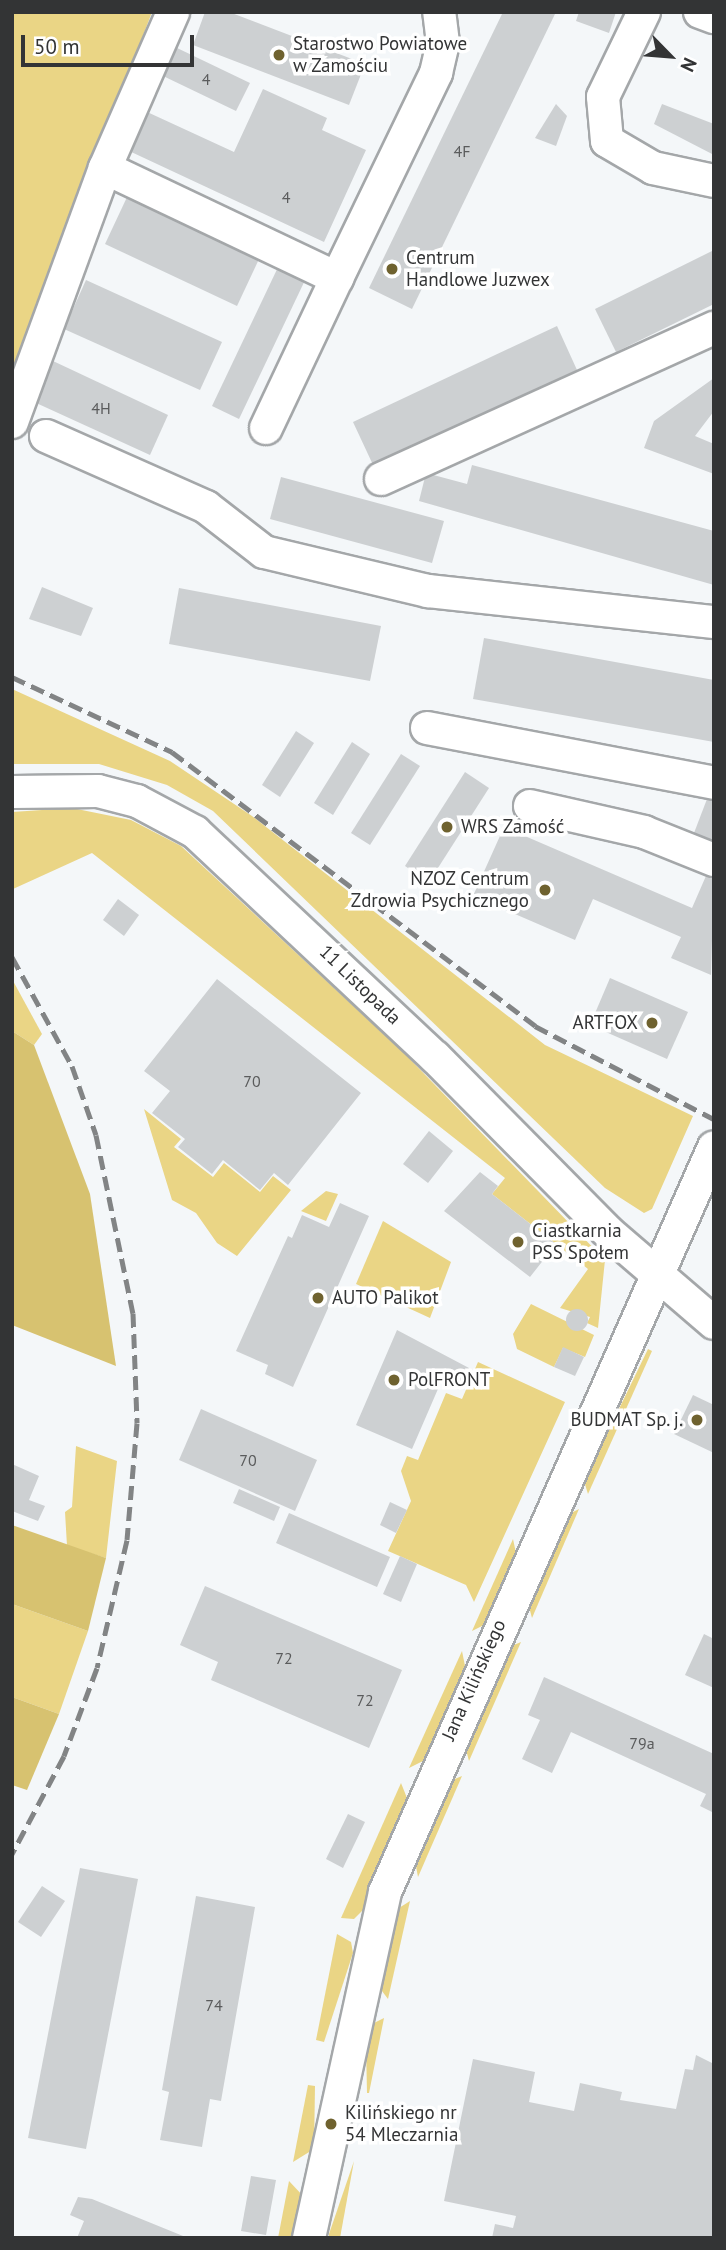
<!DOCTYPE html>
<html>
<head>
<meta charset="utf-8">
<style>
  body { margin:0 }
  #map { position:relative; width:726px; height:2250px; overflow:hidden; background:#f4f7f9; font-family:"PT Sans",sans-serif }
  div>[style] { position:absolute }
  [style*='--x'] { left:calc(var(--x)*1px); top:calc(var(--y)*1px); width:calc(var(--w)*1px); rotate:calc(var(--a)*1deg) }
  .green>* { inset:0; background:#ead585 }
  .forest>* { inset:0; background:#d7c270 }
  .building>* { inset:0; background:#cdd0d2 }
  .round { border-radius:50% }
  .roads { filter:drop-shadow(2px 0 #a4a7a9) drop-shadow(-2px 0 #a4a7a9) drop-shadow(0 2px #a4a7a9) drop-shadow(0 -2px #a4a7a9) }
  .minor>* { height:32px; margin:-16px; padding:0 16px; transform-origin:16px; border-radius:16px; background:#fff }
  .rail>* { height:5px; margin-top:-2.5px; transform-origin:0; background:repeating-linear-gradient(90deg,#828485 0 14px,transparent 0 21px) }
  .dots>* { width:19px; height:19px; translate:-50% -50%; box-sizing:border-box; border:4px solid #fff; border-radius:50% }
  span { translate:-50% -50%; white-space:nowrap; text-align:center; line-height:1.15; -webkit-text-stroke:7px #fff; paint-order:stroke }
  .number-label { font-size:16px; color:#5a5b5c }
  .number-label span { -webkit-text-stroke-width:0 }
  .poi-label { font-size:19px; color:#333435 }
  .left { translate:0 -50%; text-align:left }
  .right { translate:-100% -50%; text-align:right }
  .street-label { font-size:19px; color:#333435 }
  .frame { position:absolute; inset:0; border:14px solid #333435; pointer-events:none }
  .north { position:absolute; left:635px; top:21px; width:70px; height:70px; -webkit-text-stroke:5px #fff; paint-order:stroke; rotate:115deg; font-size:19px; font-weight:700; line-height:28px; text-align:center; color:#333435 }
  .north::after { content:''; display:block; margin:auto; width:24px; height:32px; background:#333435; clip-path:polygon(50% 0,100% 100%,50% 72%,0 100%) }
  .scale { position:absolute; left:21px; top:35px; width:173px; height:32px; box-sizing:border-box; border:4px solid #333435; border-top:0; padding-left:9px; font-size:21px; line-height:24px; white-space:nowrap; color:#333435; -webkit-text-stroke:5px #fff; paint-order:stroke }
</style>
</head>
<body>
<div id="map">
  <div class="green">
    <div style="clip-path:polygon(12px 12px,152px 12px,12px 382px)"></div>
    <div style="clip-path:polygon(12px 689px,170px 761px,252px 816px,545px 1045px,693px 1116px,652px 1209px,644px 1213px,605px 1188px,213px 811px,167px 785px,99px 764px,12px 764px)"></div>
    <div style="clip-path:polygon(72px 808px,131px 820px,181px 846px,403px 1052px,605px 1260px,598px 1328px,587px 1323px,590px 1317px,560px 1308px,588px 1269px,492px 1194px,505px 1178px,92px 853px,13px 889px,12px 812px)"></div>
    <div style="clip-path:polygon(12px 979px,42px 1034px,34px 1045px,12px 1031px)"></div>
    <div style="clip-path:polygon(144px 1109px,181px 1139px,174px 1147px,213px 1177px,224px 1163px,260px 1192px,273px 1176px,291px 1190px,237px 1256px,217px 1243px,196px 1213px,172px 1200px)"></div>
    <div style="clip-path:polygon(326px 1191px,338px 1194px,326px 1221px,301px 1211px)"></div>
    <div style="clip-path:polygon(383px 1221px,451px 1262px,430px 1318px,356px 1284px)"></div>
    <div style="clip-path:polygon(531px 1304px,594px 1335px,585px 1357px,563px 1348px,554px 1367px,517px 1349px,513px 1334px)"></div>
    <div style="clip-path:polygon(648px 1349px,652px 1351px,588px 1494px,584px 1481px)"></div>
    <div style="clip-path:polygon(478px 1362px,565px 1402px,474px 1602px,466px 1585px,388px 1551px,411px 1501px,401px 1471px,407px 1456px,418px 1460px,446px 1393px,462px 1399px)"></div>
    <div style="clip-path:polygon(76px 1446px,117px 1461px,106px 1558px,67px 1546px,65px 1512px,72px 1507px)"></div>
    <div style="clip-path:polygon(579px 1509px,532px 1618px,528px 1603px,567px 1515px)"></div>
    <div style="clip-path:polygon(513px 1539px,516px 1553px,484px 1625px,472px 1631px)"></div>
    <div style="clip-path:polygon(12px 1604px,88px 1631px,59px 1714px,12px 1697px)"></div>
    <div style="clip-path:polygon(521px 1642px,469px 1761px,465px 1746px,509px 1647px)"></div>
    <div style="clip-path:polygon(462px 1651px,465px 1666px,423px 1761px,409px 1768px)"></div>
    <div style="clip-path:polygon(462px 1776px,418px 1877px,415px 1861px,450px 1781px)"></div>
    <div style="clip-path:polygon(401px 1783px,407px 1798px,367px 1906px,354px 1919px,341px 1918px)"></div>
    <div style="clip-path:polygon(410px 1901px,388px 1999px,379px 1987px,389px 1944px,399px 1908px)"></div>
    <div style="clip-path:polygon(337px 1934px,351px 1942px,353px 1953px,324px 2042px,316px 2040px)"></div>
    <div style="clip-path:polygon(384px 2018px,369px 2093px,367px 2093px,366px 2045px,372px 2024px)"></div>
    <div style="clip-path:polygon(308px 2085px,315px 2086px,314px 2149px,293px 2162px)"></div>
    <div style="clip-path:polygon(354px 2161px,340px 2238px,329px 2238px,329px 2234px)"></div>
    <div style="clip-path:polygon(289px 2181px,304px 2197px,296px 2238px,278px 2238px)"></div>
  </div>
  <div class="forest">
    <div style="clip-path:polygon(12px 1031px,34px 1045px,90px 1194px,116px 1366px,12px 1325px)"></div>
    <div style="clip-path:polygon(12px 1525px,106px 1558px,88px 1631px,12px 1604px)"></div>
    <div style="clip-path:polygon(12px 1697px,59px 1714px,27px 1790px,12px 1785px)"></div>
  </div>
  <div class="building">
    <div style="clip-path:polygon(205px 12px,229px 12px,365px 64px,349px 105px,193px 45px)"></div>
    <div style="clip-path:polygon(503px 12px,555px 14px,412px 309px,369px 288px)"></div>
    <div style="clip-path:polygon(579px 12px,616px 12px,609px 33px,576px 21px)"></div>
    <div style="clip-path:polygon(175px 47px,250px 83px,236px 111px,161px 75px)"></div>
    <div style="clip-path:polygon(263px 89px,327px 118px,322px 130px,366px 150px,324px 242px,127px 150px,145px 111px,234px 152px)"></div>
    <div style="clip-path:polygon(556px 104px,567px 116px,556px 146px,535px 138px)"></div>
    <div style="clip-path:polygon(662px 104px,714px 124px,714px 155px,654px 124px)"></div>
    <div style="clip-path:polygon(128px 195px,260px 257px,237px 306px,105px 244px)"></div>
    <div style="clip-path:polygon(714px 250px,714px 304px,616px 352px,595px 309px)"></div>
    <div style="clip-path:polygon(280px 263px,307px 276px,239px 419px,212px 406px)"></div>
    <div style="clip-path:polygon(86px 280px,222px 342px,200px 390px,64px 329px)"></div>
    <div style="clip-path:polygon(557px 326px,577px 370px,374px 467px,353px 422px)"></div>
    <div style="clip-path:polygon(53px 361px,168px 415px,150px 455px,34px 402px)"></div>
    <div style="clip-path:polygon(714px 378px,714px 411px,695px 436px,714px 444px,714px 474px,644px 448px,654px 421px)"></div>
    <div style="clip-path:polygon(472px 465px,714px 531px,714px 585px,419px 501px,426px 473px,467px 484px)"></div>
    <div style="clip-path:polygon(281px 477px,444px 521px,432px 563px,270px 519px)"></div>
    <div style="clip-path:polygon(42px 587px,93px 608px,81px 636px,29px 619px)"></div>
    <div style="clip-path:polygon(179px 588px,381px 626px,370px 681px,169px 644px)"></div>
    <div style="clip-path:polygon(484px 638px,714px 680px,714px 742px,473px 699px)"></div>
    <div style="clip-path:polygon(296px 731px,314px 743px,280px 797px,262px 785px)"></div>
    <div style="clip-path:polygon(352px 742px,370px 754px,333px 815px,314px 803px)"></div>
    <div style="clip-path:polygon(401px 754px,420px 766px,370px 845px,351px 833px)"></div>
    <div style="clip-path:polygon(465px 772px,489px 788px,429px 882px,405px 866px)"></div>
    <div style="clip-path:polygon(707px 799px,714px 802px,714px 841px,694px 833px)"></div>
    <div style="clip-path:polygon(504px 827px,692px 908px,709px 869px,714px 871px,711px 975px,671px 958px,681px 937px,593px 899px,575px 940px,473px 896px)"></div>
    <div style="clip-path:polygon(118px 899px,139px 915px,124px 936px,103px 920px)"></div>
    <div style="clip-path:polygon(610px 978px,688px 1012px,667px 1059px,590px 1025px)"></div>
    <div style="clip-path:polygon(217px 979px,361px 1093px,288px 1185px,274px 1173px,260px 1190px,223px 1160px,212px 1174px,178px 1147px,185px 1139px,152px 1113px,170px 1091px,144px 1071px)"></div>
    <div style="clip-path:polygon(429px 1131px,453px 1151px,428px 1183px,403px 1164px)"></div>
    <div style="clip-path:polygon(480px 1172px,498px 1186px,492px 1194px,556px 1244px,530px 1277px,444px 1211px)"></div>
    <div style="clip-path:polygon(340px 1203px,369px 1216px,293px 1387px,265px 1374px,268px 1365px,236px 1351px,288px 1236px,292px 1238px,302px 1215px,329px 1227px)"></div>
    <div class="round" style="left:566px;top:1309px;width:22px;height:22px"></div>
    <div style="clip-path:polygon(397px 1330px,469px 1368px,459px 1390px,441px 1382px,412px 1449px,356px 1425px)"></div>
    <div style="clip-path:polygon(563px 1347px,584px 1357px,575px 1376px,554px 1367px)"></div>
    <div style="clip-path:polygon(693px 1395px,714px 1405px,714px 1453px,674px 1434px)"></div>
    <div style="clip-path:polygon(201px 1409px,317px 1460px,295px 1511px,179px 1460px)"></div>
    <div style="clip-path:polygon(12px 1464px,39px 1476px,29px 1500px,45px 1506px,38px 1521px,12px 1511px)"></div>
    <div style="clip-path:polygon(239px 1489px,280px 1507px,274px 1521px,233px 1503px)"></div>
    <div style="clip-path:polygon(390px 1502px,407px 1510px,396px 1533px,380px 1525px)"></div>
    <div style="clip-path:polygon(289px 1513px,390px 1557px,377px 1587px,276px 1543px)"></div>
    <div style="clip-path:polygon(400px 1556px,417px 1564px,401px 1602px,383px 1594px)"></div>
    <div style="clip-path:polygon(205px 1586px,402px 1670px,369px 1748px,211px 1680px,218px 1662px,180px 1645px)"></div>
    <div style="clip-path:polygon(704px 1634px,714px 1639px,714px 1688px,685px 1675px)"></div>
    <div style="clip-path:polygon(544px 1677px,714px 1754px,714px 1813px,700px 1806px,706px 1794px,571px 1732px,552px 1773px,522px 1759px,540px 1720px,528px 1715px)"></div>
    <div style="clip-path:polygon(348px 1814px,365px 1822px,343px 1868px,326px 1859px)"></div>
    <div style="clip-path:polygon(80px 1868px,138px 1879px,86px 2149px,28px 2138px)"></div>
    <div style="clip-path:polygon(42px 1886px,65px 1901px,41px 1937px,18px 1922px)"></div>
    <div style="clip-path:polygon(196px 1896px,255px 1907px,221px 2101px,210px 2099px,202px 2147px,160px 2140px,169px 2092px,162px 2090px)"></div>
    <div style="clip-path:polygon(696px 2055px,714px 2064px,714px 2238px,492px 2238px,495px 2224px,513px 2228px,516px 2216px,444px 2201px,473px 2059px,535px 2072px,529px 2102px,574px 2111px,580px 2083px,622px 2092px,620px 2100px,676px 2109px,685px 2069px,693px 2070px)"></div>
    <div style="clip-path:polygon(251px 2176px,276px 2180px,266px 2235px,241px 2231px)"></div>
    <div style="clip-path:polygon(78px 2197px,92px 2199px,188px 2238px,77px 2238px,84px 2221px,70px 2215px)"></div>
  </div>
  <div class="roads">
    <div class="minor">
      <div style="--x:644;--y:12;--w:94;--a:115.8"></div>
      <div style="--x:603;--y:97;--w:44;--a:84.8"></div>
      <div style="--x:607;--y:141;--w:53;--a:30.4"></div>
      <div style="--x:653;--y:168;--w:62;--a:12"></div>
      <div style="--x:700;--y:12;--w:15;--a:20"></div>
      <div style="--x:105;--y:168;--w:257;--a:25.4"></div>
      <div style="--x:337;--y:278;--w:228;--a:-64.2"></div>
      <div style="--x:436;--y:73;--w:31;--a:-77"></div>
      <div style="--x:443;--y:43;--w:31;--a:-97"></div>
      <div style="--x:12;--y:422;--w:270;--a:-69.9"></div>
      <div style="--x:105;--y:168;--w:170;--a:-66.4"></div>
      <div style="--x:266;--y:428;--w:166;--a:-64.7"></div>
      <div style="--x:46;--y:436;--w:175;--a:23.9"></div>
      <div style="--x:206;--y:507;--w:73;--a:37.8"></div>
      <div style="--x:264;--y:552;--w:169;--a:13.4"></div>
      <div style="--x:428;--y:591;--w:288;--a:6.2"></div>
      <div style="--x:381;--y:479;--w:366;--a:-24.4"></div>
      <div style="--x:427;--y:728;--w:292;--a:10.8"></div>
      <div style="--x:12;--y:792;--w:86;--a:-0.7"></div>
      <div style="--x:98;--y:791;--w:40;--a:14.4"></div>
      <div style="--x:137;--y:801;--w:66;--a:28.1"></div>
      <div style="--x:195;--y:832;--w:329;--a:43.2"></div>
      <div style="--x:435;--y:1057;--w:245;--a:45.3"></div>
      <div style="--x:607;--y:1231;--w:141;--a:40.7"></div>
      <div style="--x:530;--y:806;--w:117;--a:12.8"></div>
      <div style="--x:644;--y:832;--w:75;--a:21.8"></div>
      <div style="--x:309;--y:2238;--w:354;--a:-77.6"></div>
      <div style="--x:385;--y:1892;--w:814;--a:-66.17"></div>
    </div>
  </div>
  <div class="rail">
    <div style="--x:12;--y:677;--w:177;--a:25.1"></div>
    <div style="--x:172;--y:752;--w:455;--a:37"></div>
    <div style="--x:535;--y:1026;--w:202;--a:27.5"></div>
    <div style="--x:12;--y:957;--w:124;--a:61.2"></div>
    <div style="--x:72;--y:1066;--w:73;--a:70.8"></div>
    <div style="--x:96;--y:1135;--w:182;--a:78.3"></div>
    <div style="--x:133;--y:1313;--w:110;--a:87.9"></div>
    <div style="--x:137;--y:1423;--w:117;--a:94.9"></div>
    <div style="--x:127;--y:1540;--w:131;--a:103.2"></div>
    <div style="--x:97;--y:1668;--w:94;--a:110.6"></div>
    <div style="--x:64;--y:1756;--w:111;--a:118"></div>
  </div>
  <div class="dots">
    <div style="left:279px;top:55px;background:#6f622f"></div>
    <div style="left:392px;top:269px;background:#6f622f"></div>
    <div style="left:447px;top:827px;background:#6f622f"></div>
    <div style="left:545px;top:890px;background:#6f622f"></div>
    <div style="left:652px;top:1023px;background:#6f622f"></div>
    <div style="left:518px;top:1242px;background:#6f622f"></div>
    <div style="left:318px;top:1298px;background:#6f622f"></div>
    <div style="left:394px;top:1380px;background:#6f622f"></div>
    <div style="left:697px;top:1420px;background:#6f622f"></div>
    <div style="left:331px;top:2124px;background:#6f622f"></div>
  </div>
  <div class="number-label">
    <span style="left:206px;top:79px">4</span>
    <span style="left:462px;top:151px">4F</span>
    <span style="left:286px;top:197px">4</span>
    <span style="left:101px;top:408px">4H</span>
    <span style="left:252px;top:1081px">70</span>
    <span style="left:248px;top:1460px">70</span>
    <span style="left:284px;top:1658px">72</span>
    <span style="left:365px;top:1700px">72</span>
    <span style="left:642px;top:1743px">79a</span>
    <span style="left:214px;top:2005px">74</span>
  </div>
  <div class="poi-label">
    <span class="left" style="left:293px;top:55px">Starostwo Powiatowe<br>w Zamościu</span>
    <span class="left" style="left:406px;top:269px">Centrum<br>Handlowe Juzwex</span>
    <span class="left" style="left:461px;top:827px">WRS Zamość</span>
    <span class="right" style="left:529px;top:890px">NZOZ Centrum<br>Zdrowia Psychicznego</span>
    <span class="right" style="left:638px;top:1023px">ARTFOX</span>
    <span class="left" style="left:532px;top:1242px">Ciastkarnia<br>PSS Społem</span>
    <span class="left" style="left:332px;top:1298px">AUTO Palikot</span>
    <span class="left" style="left:408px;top:1380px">PolFRONT</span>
    <span class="right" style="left:683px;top:1420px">BUDMAT Sp. j.</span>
    <span class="left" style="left:345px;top:2124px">Kilińskiego nr<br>54 Mleczarnia</span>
  </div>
  <div class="street-label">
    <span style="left:360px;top:985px;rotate:44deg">11 Listopada</span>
    <span style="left:474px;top:1680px;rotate:-66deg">Jana Kilińskiego</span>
  </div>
  <div class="frame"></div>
  <div class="north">N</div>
  <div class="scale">50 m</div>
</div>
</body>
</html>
